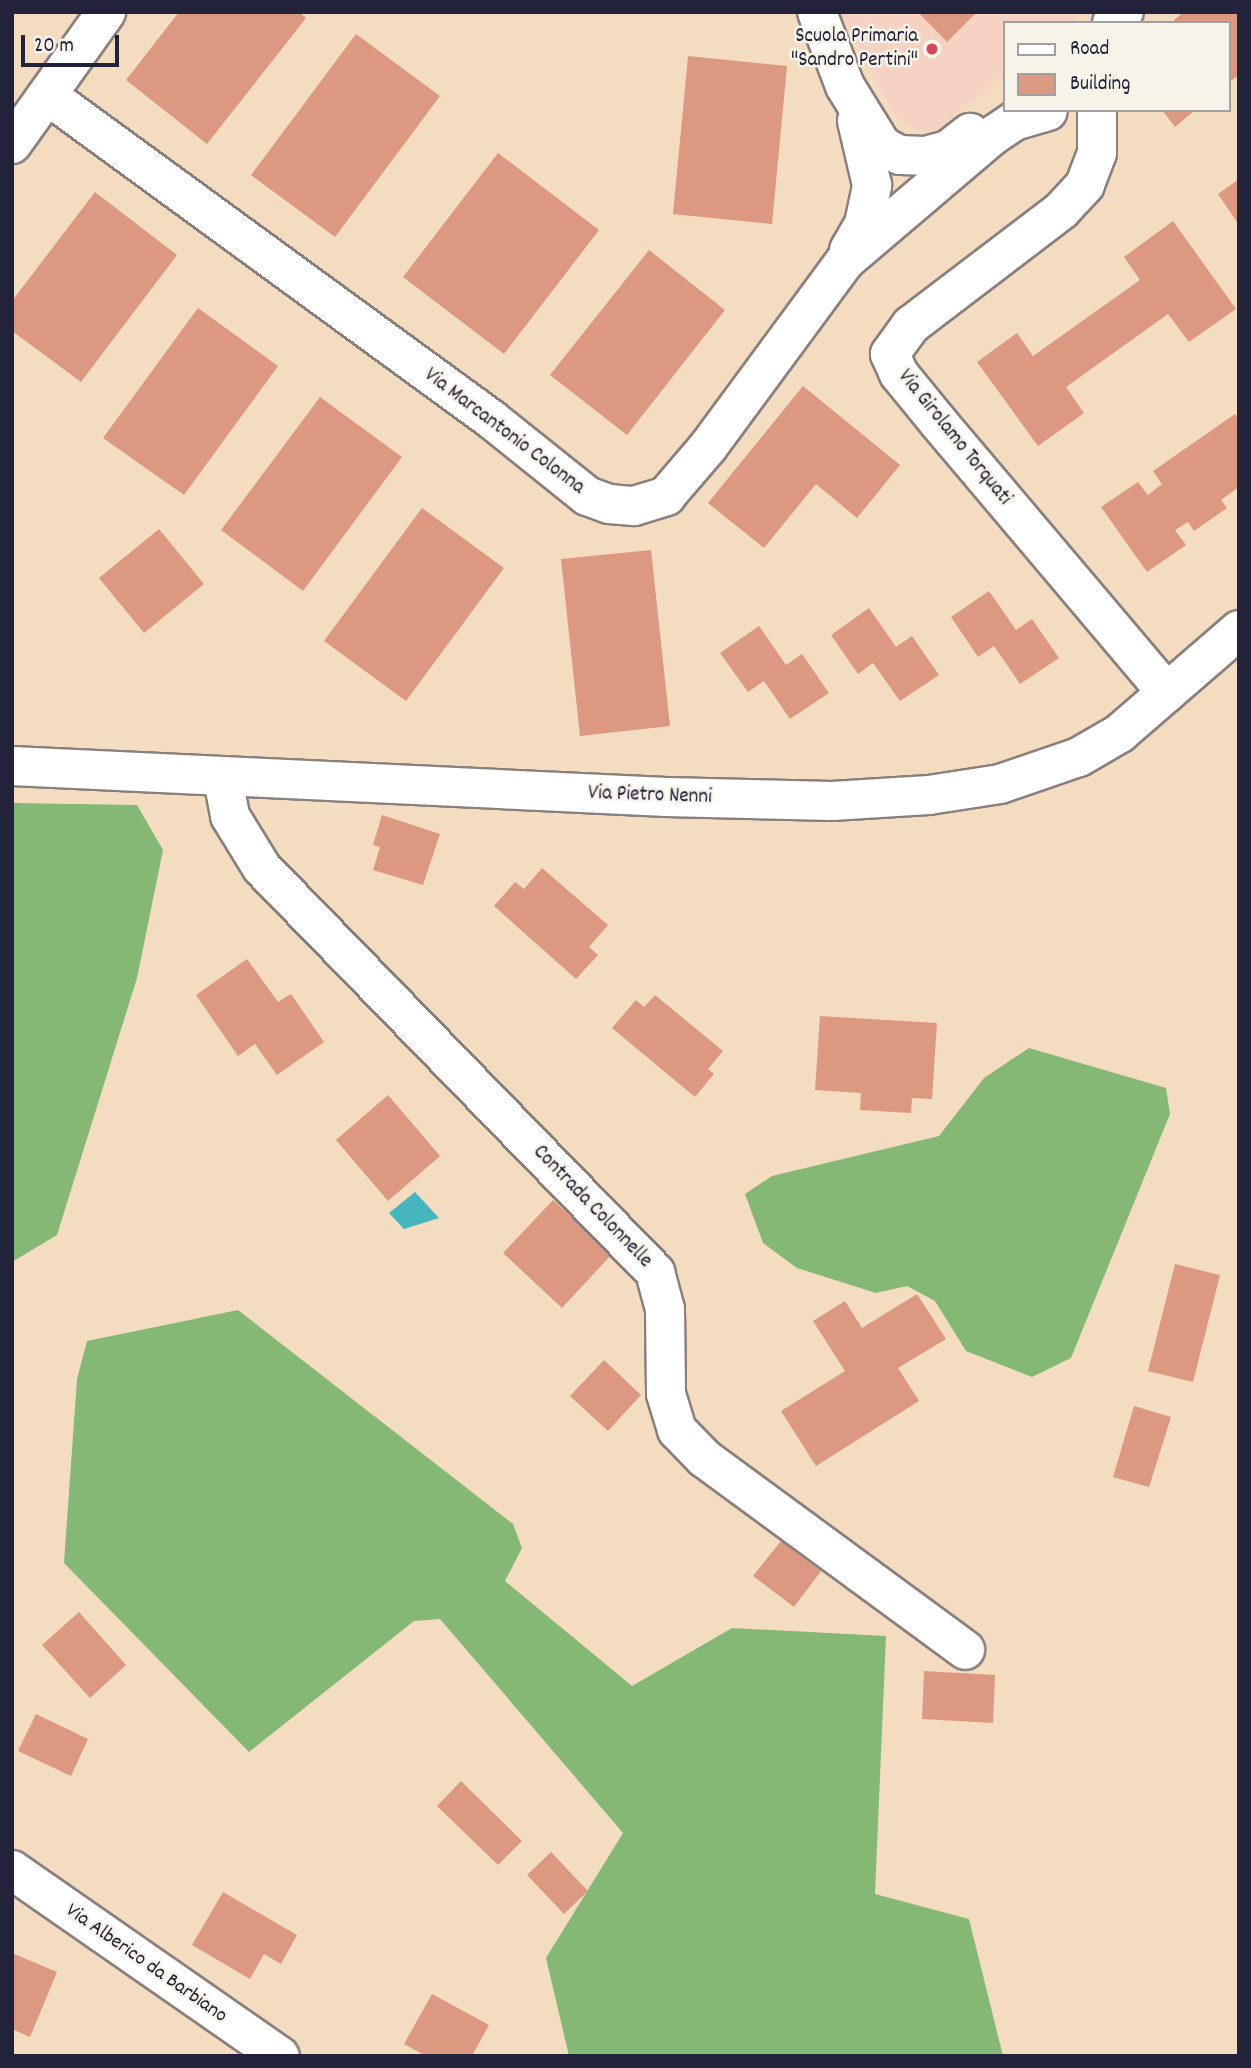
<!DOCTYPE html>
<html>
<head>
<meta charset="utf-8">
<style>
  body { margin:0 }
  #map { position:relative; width:1251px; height:2068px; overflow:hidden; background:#f4dcc0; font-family:Dekko,sans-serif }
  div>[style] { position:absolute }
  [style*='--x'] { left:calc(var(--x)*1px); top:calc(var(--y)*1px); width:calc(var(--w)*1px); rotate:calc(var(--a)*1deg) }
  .built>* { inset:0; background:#f5d2c2 }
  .forest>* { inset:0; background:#84b874 }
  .water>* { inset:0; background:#46b5be }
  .building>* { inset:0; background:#dc9881 }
  .roads { filter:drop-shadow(2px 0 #8b7f7e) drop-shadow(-2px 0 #8b7f7e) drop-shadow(0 2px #8b7f7e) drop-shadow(0 -2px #8b7f7e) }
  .minor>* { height:38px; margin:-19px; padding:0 19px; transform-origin:19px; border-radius:19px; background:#fff }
  .dots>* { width:19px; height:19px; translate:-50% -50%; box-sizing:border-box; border:4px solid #f7f3e8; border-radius:50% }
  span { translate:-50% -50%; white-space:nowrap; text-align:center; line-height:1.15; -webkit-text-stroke:5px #f7f3e8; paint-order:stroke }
  .poi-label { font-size:21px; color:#22223b }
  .right { translate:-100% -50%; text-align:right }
  .street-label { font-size:21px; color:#22223b }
  .frame { position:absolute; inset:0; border:14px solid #22223b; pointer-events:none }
  .legend { position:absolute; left:1003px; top:21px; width:228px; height:91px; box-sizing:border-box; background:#f7f3e8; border:2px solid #a29fa3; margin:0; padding:9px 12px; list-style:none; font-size:21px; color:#22223b }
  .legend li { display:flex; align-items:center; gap:14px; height:35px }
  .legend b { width:35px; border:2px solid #a29fa3 }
  .scale { position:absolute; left:21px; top:35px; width:98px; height:32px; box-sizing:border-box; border:4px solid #22223b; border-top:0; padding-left:9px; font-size:21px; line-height:24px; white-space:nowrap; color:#22223b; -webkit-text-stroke:5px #f7f3e8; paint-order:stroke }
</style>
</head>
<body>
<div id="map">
  <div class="built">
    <div style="clip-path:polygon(839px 12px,1083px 12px,1070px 23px,1004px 23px,1004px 75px,936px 130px,926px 131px,912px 128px,894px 114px)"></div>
  </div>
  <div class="forest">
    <div style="clip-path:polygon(12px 803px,137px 805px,163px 850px,137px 978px,57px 1235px,12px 1262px)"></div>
    <div style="clip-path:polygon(1029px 1048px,1166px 1088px,1170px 1114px,1071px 1358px,1032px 1377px,966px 1351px,935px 1301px,907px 1286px,876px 1293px,797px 1268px,763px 1243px,745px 1194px,772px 1176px,939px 1136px,984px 1078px)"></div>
    <div style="clip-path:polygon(238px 1310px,513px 1524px,522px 1548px,505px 1581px,632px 1686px,732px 1628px,886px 1636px,875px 1894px,969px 1919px,1003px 2056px,569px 2056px,546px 1958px,623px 1833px,440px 1619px,414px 1621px,249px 1752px,64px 1563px,77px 1379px,87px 1341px)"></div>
  </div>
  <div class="water">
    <div style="clip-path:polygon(415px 1192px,439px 1218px,404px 1229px,389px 1213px)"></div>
  </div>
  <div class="building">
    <div style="clip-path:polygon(179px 12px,299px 12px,306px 18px,207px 144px,126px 80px)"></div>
    <div style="clip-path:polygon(918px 12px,977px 12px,947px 42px)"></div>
    <div style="clip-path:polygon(1183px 12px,1239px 12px,1239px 75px,1228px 83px,1228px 23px,1171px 23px)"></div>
    <div style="clip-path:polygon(356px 34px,440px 96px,335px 237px,251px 175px)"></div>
    <div style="clip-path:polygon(688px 56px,787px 66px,772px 224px,673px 214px)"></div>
    <div style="clip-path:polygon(1162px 110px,1195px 110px,1175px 127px)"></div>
    <div style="clip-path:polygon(498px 153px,599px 230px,504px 354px,403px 277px)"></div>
    <div style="clip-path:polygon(1239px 179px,1239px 225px,1218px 194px)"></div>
    <div style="clip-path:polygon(95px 192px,177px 255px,81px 382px,12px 331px,12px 301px)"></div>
    <div style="clip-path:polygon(1173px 221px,1236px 309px,1189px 342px,1168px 314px,1066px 387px,1084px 413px,1038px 446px,977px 362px,1017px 333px,1033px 356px,1140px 280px,1124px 257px)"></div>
    <div style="clip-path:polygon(649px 250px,725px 310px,627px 435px,550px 375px)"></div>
    <div style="clip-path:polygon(198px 308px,278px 366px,184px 495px,103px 438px)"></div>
    <div style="clip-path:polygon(803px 386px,900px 465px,857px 518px,816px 484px,764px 548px,708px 503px)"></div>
    <div style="clip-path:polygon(320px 397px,402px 457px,303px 591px,221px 530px)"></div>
    <div style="clip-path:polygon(1235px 414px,1239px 420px,1239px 487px,1221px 500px,1227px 508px,1194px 531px,1188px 522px,1175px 530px,1186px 545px,1147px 572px,1101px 507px,1138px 482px,1148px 495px,1162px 484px,1153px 471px)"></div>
    <div style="clip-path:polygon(422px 508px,504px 568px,406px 701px,324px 641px)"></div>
    <div style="clip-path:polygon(159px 529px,204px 584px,144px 633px,99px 578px)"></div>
    <div style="clip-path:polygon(651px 550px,670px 726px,580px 736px,561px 559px)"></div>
    <div style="clip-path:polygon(989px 591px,1016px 630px,1032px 619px,1059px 658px,1020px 684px,994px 646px,978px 657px,951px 617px)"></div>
    <div style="clip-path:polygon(869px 608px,896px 647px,912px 636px,939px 675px,900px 701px,873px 663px,858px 674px,831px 635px)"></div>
    <div style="clip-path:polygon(759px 626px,786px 665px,802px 654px,829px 693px,790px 719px,764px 681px,748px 692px,720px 653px)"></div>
    <div style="clip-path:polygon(382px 815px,440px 834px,423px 885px,373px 870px,380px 847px,373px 845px)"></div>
    <div style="clip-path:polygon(542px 868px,608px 925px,589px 947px,598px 955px,576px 979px,494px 906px,515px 882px,524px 889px)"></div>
    <div style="clip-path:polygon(247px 959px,278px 1002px,291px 994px,324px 1042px,277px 1075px,255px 1044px,238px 1056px,196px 995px)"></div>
    <div style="clip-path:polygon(655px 995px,723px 1051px,708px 1069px,714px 1074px,695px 1097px,612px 1028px,636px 1000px,644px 1007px)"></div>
    <div style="clip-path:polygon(820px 1016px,937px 1023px,932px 1099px,912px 1098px,911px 1113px,860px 1110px,861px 1093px,815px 1090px)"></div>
    <div style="clip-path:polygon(388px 1095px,440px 1156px,388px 1201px,336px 1140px)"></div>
    <div style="clip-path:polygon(553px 1200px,612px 1254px,562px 1308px,503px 1253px)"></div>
    <div style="clip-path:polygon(1175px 1264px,1220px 1275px,1193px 1382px,1148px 1371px)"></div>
    <div style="clip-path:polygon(917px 1294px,946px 1339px,898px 1368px,919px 1401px,816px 1466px,781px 1411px,845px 1371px,813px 1321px,845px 1301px,862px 1328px)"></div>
    <div style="clip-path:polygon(604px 1360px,641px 1395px,608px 1431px,570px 1396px)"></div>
    <div style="clip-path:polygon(1134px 1406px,1171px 1417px,1149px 1487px,1113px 1477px)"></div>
    <div style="clip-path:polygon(781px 1541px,821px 1571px,794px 1607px,753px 1576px)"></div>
    <div style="clip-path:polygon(79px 1612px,126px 1665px,90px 1698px,42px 1645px)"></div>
    <div style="clip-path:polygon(924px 1671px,995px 1675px,993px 1723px,922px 1719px)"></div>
    <div style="clip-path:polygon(36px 1714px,88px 1739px,71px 1776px,18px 1751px)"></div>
    <div style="clip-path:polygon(461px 1781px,522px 1841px,498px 1865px,437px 1806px)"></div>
    <div style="clip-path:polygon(551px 1852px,588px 1891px,564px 1914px,527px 1875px)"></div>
    <div style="clip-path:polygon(223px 1892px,297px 1935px,281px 1964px,264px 1954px,250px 1979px,192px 1945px)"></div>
    <div style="clip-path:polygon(12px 1953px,57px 1972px,30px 2037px,12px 2029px)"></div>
    <div style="clip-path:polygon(432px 1994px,489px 2025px,472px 2056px,426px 2056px,404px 2044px)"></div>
  </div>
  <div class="roads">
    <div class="minor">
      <div style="--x:817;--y:12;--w:79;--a:69.3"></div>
      <div style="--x:845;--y:86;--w:70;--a:58.3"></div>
      <div style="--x:882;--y:146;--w:20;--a:27"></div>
      <div style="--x:900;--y:155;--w:25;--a:2"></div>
      <div style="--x:925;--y:156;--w:24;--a:-15"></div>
      <div style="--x:948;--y:150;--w:28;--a:-38"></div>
      <div style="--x:1112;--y:23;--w:16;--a:-43"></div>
      <div style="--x:47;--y:95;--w:550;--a:36.12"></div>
      <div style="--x:491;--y:419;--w:123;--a:38.7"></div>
      <div style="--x:587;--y:496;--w:23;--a:20"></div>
      <div style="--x:609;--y:504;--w:25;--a:5"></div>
      <div style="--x:634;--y:506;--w:34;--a:-17"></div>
      <div style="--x:666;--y:496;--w:65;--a:-49.4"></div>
      <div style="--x:708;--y:447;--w:231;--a:-53.6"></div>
      <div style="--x:845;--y:261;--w:193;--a:-40.4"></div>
      <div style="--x:992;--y:136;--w:27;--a:-34"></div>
      <div style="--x:1014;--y:121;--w:35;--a:-16"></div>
      <div style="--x:1097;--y:110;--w:43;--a:90"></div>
      <div style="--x:1097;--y:153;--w:34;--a:111"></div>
      <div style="--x:1085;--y:185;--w:34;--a:133"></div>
      <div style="--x:1062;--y:210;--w:190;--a:142.7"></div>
      <div style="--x:911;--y:325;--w:36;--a:126"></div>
      <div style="--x:890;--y:354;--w:22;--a:66"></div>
      <div style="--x:899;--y:374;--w:63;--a:50.8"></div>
      <div style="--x:939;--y:423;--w:353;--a:49.8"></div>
      <div style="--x:12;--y:144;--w:162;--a:-54.5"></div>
      <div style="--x:849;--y:250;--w:30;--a:-60"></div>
      <div style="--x:864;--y:224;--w:40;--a:-78"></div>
      <div style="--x:872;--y:185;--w:66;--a:-103.2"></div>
      <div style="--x:12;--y:766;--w:655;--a:2.71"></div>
      <div style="--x:666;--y:797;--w:166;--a:1.4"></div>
      <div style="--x:832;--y:801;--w:97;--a:-3.5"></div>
      <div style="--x:929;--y:795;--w:72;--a:-8.8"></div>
      <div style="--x:1000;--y:784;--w:83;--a:-18.9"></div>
      <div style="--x:1079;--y:757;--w:48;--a:-30.3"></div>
      <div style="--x:1120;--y:733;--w:157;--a:-40.9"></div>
      <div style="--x:223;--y:779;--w:38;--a:79"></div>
      <div style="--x:230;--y:816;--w:61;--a:58.4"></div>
      <div style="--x:262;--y:868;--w:564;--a:45.79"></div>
      <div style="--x:655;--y:1272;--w:38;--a:75"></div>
      <div style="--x:665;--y:1309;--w:85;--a:89.3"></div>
      <div style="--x:666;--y:1394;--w:38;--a:73"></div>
      <div style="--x:677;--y:1430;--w:39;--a:46"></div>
      <div style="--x:704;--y:1458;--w:324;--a:36.3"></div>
      <div style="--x:12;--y:1870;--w:326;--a:34.8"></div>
    </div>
  </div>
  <div class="dots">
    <div style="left:932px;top:49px;background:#d1495b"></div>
  </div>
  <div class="poi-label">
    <span class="right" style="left:918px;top:49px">Scuola Primaria<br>"Sandro Pertini"</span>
  </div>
  <div class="street-label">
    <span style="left:504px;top:432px;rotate:37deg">Via Marcantonio Colonna</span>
    <span style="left:954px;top:438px;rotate:51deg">Via Girolamo Torquati</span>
    <span style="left:650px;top:796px;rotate:2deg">Via Pietro Nenni</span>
    <span style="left:592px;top:1207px;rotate:46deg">Contrada Colonnelle</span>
    <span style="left:146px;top:1964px;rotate:35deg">Via Alberico da Barbiano</span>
  </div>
  <div class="frame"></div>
  <ul class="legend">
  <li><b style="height:9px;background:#fff"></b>Road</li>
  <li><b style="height:19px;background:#dc9881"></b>Building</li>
  </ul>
  <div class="scale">20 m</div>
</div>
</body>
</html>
